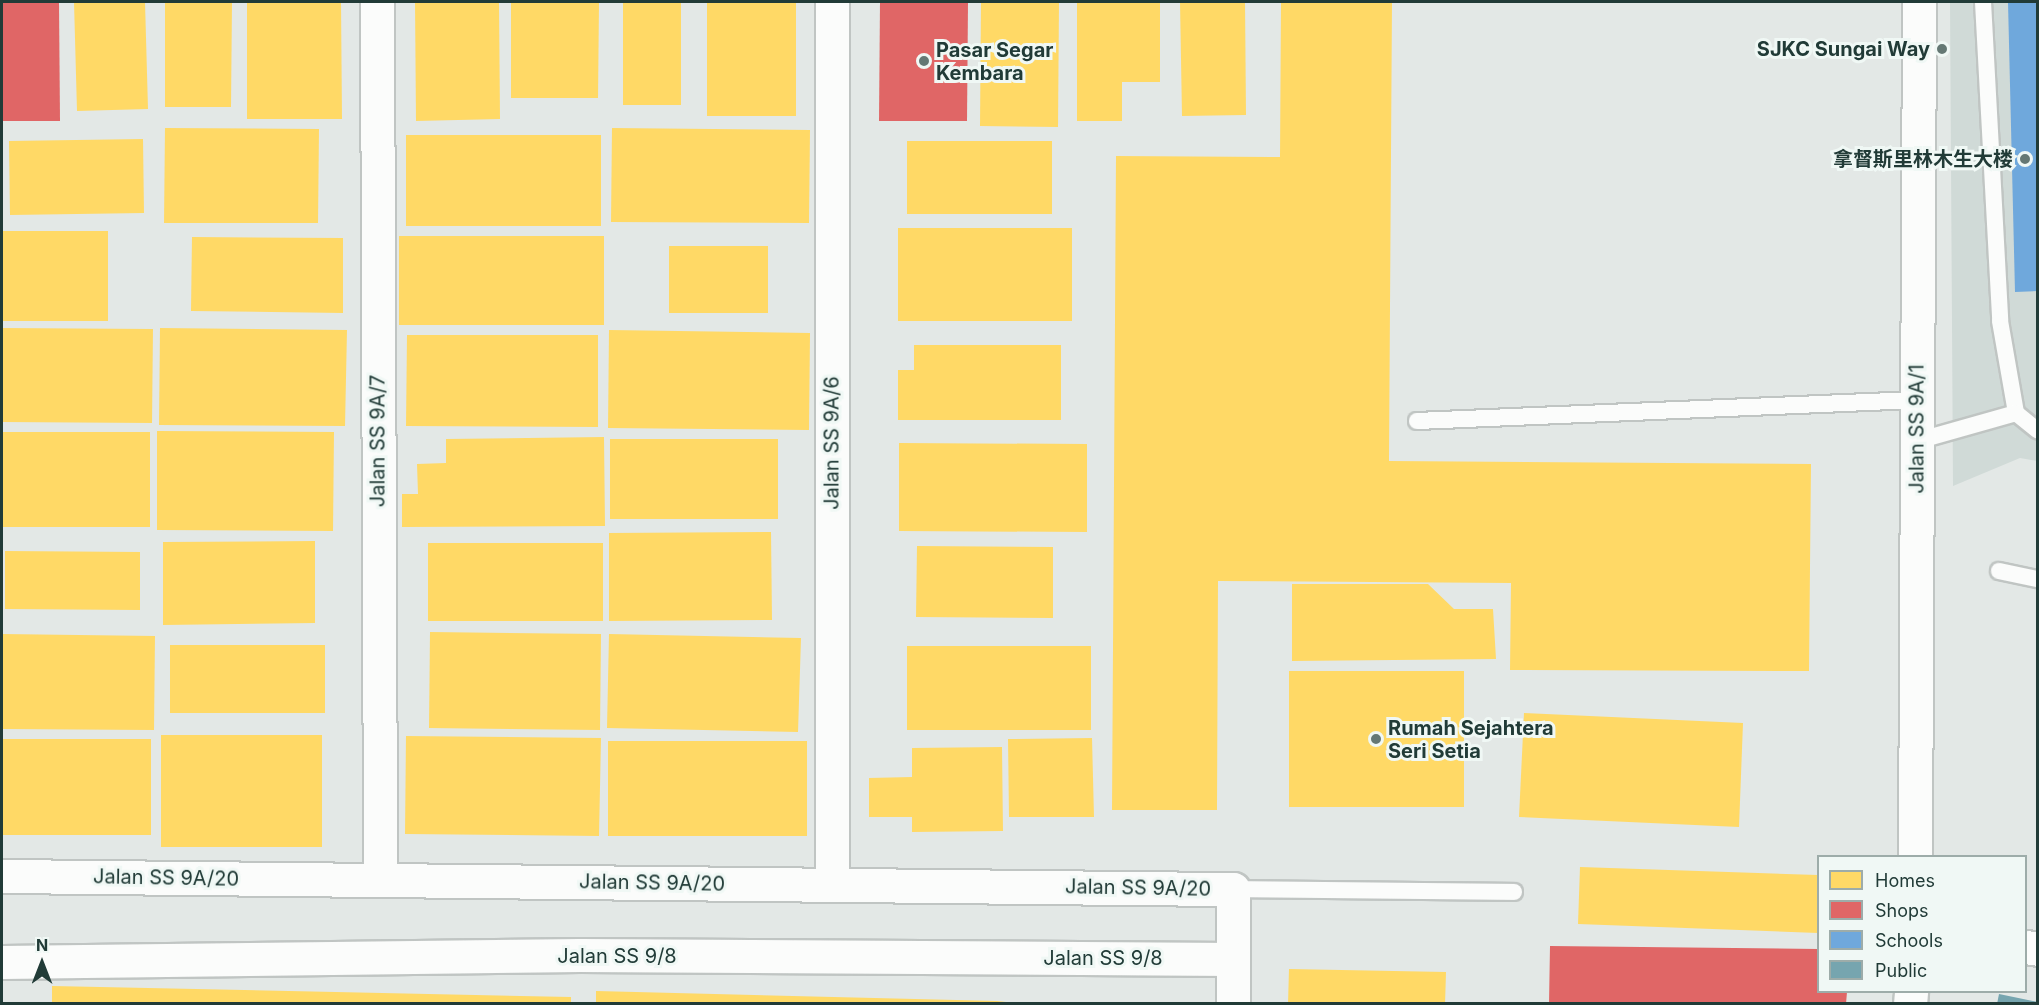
<!DOCTYPE html>
<html>
<head>
<meta charset="utf-8">
<style>
  body { margin:0 }
  #map { position:relative; width:2039px; height:1005px; overflow:hidden; background:#e3e8e6; font-family:Inter,"Noto Sans SC",sans-serif }
  div>[style] { position:absolute }
  [style*='--x'] { left:calc(var(--x)*1px); top:calc(var(--y)*1px); width:calc(var(--w)*1px); rotate:calc(var(--a)*1deg) }
  .built>* { inset:0; background:#d0dad7 }
  .homes>* { inset:0; background:#ffd966 }
  .shops>* { inset:0; background:#e06666 }
  .schools>* { inset:0; background:#6fa8dc }
  .public>* { inset:0; background:#76a5af }
  .roads { filter:drop-shadow(2px 0 #c0c5c3) drop-shadow(-2px 0 #c0c5c3) drop-shadow(0 2px #c0c5c3) drop-shadow(0 -2px #c0c5c3) }
  .lane>* { height:16px; margin:-8px; padding:0 8px; transform-origin:8px; border-radius:8px; background:#fbfcfb }
  .street>* { height:33px; margin:-16.5px; padding:0 16.5px; transform-origin:16.5px; border-radius:16.5px; background:#fbfcfb }
  .secondary>* { height:33px; margin:-16.5px; padding:0 16.5px; transform-origin:16.5px; border-radius:16.5px; background:#fbfcfb }
  .dots>* { width:16px; height:16px; translate:-50% -50%; box-sizing:border-box; border:3px solid #f0f8f5; border-radius:50% }
  span { translate:-50% -50%; white-space:nowrap; text-align:center; line-height:1.15; -webkit-text-stroke:6px #f0f8f5; paint-order:stroke }
  .poi-label { font-size:20px; color:#213b37; font-weight:700 }
  .right { translate:-100% -50%; text-align:right }
  .left { translate:0 -50%; text-align:left }
  .street-label { font-size:20px; color:#213b37 }
  .frame { position:absolute; inset:0; border:3px solid #213b37; pointer-events:none }
  .legend { position:absolute; left:1817px; top:855px; width:210px; height:138px; box-sizing:border-box; background:#f0f8f5; border:2px solid #9daca9; margin:0; padding:8px 10px; list-style:none; font-size:18px; color:#213b37 }
  .legend li { display:flex; align-items:center; gap:12px; height:30px }
  .legend b { width:30px; border:2px solid #9daca9 }
  .north { position:absolute; left:12px; top:933px; width:60px; height:60px; -webkit-text-stroke:4px #f0f8f5; paint-order:stroke; rotate:0deg; font-size:16px; font-weight:700; line-height:24px; text-align:center; color:#213b37 }
  .north::after { content:''; display:block; margin:auto; width:21px; height:27px; background:#213b37; clip-path:polygon(50% 0,100% 100%,50% 72%,0 100%) }
</style>
</head>
<body>
<div id="map">
  <div class="built">
    <div style="clip-path:polygon(1950px 2px,2038px 2px,2037px 461px,2020px 458px,1953px 486px)"></div>
  </div>
  <div class="homes">
    <div style="clip-path:polygon(74px 2px,145px 2px,148px 109px,77px 111px)"></div>
    <div style="clip-path:polygon(165px 2px,232px 2px,231px 107px,165px 107px)"></div>
    <div style="clip-path:polygon(247px 2px,341px 2px,342px 119px,247px 119px)"></div>
    <div style="clip-path:polygon(415px 2px,499px 2px,500px 119px,416px 121px)"></div>
    <div style="clip-path:polygon(511px 2px,599px 2px,598px 98px,511px 98px)"></div>
    <div style="clip-path:polygon(623px 2px,681px 2px,681px 105px,623px 105px)"></div>
    <div style="clip-path:polygon(707px 2px,796px 2px,796px 116px,707px 116px)"></div>
    <div style="clip-path:polygon(981px 2px,1059px 2px,1058px 127px,980px 126px)"></div>
    <div style="clip-path:polygon(1077px 2px,1160px 2px,1160px 82px,1122px 82px,1122px 121px,1077px 121px)"></div>
    <div style="clip-path:polygon(1180px 2px,1245px 2px,1246px 115px,1182px 116px)"></div>
    <div style="clip-path:polygon(1281px 2px,1392px 2px,1389px 461px,1811px 464px,1809px 671px,1510px 670px,1511px 583px,1218px 581px,1217px 810px,1112px 810px,1116px 156px,1280px 157px)"></div>
    <div style="clip-path:polygon(165px 128px,319px 129px,318px 223px,164px 223px)"></div>
    <div style="clip-path:polygon(612px 128px,810px 130px,809px 223px,611px 222px)"></div>
    <div style="clip-path:polygon(406px 135px,601px 135px,601px 226px,406px 226px)"></div>
    <div style="clip-path:polygon(143px 139px,144px 213px,10px 215px,9px 141px)"></div>
    <div style="clip-path:polygon(907px 141px,1052px 141px,1052px 214px,907px 214px)"></div>
    <div style="clip-path:polygon(898px 228px,1072px 228px,1072px 321px,898px 321px)"></div>
    <div style="clip-path:polygon(2px 231px,108px 231px,108px 321px,2px 321px)"></div>
    <div style="clip-path:polygon(399px 236px,604px 236px,604px 325px,399px 325px)"></div>
    <div style="clip-path:polygon(192px 237px,343px 238px,343px 313px,191px 311px)"></div>
    <div style="clip-path:polygon(669px 246px,768px 246px,768px 313px,669px 313px)"></div>
    <div style="clip-path:polygon(2px 328px,153px 329px,152px 423px,2px 422px)"></div>
    <div style="clip-path:polygon(160px 328px,347px 330px,345px 426px,159px 425px)"></div>
    <div style="clip-path:polygon(609px 330px,810px 333px,809px 430px,608px 428px)"></div>
    <div style="clip-path:polygon(407px 335px,598px 335px,598px 427px,406px 426px)"></div>
    <div style="clip-path:polygon(914px 345px,1061px 345px,1061px 420px,898px 420px,898px 370px,914px 370px)"></div>
    <div style="clip-path:polygon(157px 431px,334px 432px,333px 531px,157px 530px)"></div>
    <div style="clip-path:polygon(2px 432px,150px 432px,150px 527px,2px 527px)"></div>
    <div style="clip-path:polygon(604px 437px,605px 526px,402px 527px,402px 494px,418px 494px,417px 464px,446px 463px,446px 439px)"></div>
    <div style="clip-path:polygon(610px 439px,778px 439px,778px 519px,610px 519px)"></div>
    <div style="clip-path:polygon(899px 443px,1087px 444px,1087px 532px,899px 531px)"></div>
    <div style="clip-path:polygon(771px 532px,772px 620px,609px 621px,609px 533px)"></div>
    <div style="clip-path:polygon(315px 541px,315px 623px,163px 625px,163px 542px)"></div>
    <div style="clip-path:polygon(428px 543px,603px 543px,603px 621px,428px 621px)"></div>
    <div style="clip-path:polygon(917px 546px,1053px 547px,1053px 618px,916px 617px)"></div>
    <div style="clip-path:polygon(5px 551px,140px 552px,140px 610px,5px 609px)"></div>
    <div style="clip-path:polygon(1292px 584px,1428px 584px,1454px 609px,1493px 609px,1496px 659px,1292px 661px)"></div>
    <div style="clip-path:polygon(430px 632px,601px 634px,600px 730px,429px 728px)"></div>
    <div style="clip-path:polygon(2px 634px,155px 636px,154px 730px,2px 729px)"></div>
    <div style="clip-path:polygon(609px 634px,801px 638px,798px 732px,607px 728px)"></div>
    <div style="clip-path:polygon(170px 645px,325px 645px,325px 713px,170px 713px)"></div>
    <div style="clip-path:polygon(907px 646px,1091px 646px,1091px 730px,907px 730px)"></div>
    <div style="clip-path:polygon(1289px 671px,1464px 671px,1464px 807px,1289px 807px)"></div>
    <div style="clip-path:polygon(1524px 713px,1743px 723px,1739px 827px,1519px 817px)"></div>
    <div style="clip-path:polygon(161px 735px,322px 735px,322px 847px,161px 847px)"></div>
    <div style="clip-path:polygon(406px 736px,601px 738px,599px 836px,405px 834px)"></div>
    <div style="clip-path:polygon(1092px 738px,1094px 817px,1009px 817px,1008px 739px)"></div>
    <div style="clip-path:polygon(2px 739px,151px 739px,151px 835px,2px 835px)"></div>
    <div style="clip-path:polygon(608px 741px,807px 741px,807px 836px,608px 836px)"></div>
    <div style="clip-path:polygon(1002px 747px,1003px 831px,912px 832px,912px 817px,869px 817px,869px 778px,912px 777px,912px 748px)"></div>
    <div style="clip-path:polygon(1580px 867px,1818px 875px,1818px 933px,1578px 924px)"></div>
    <div style="clip-path:polygon(1289px 969px,1446px 972px,1445px 1004px,1288px 1004px)"></div>
    <div style="clip-path:polygon(52px 986px,571px 997px,571px 1004px,52px 1004px)"></div>
    <div style="clip-path:polygon(596px 991px,997px 1001px,1024px 1004px,596px 1004px)"></div>
  </div>
  <div class="shops">
    <div style="clip-path:polygon(2px 2px,59px 2px,60px 121px,2px 121px)"></div>
    <div style="clip-path:polygon(880px 2px,968px 2px,967px 121px,879px 121px)"></div>
    <div style="clip-path:polygon(1550px 946px,1818px 949px,1818px 992px,1847px 992px,1846px 1004px,1549px 1004px)"></div>
  </div>
  <div class="schools">
    <div style="clip-path:polygon(2008px 2px,2038px 2px,2038px 291px,2015px 292px)"></div>
  </div>
  <div class="public">
    <div style="clip-path:polygon(1999px 994px,2038px 1002px,2038px 1004px,1997px 1004px)"></div>
  </div>
  <div class="roads">
    <div class="lane">
      <div style="--x:1983;--y:2;--w:319;--a:86.9"></div>
      <div style="--x:2000;--y:321;--w:93;--a:80.1"></div>
      <div style="--x:1417;--y:421;--w:500;--a:-2.41"></div>
      <div style="--x:1917;--y:441;--w:103;--a:-15.8"></div>
      <div style="--x:2016;--y:413;--w:28;--a:39"></div>
      <div style="--x:1999;--y:571;--w:40;--a:12"></div>
      <div style="--x:1233;--y:889;--w:281;--a:0.6"></div>
    </div>
    <div class="street">
      <div style="--x:377;--y:2;--w:878;--a:89.8"></div>
      <div style="--x:832;--y:2;--w:883;--a:90"></div>
      <div style="--x:2;--y:876;--w:1231;--a:0.61"></div>
      <div style="--x:1233;--y:889;--w:115;--a:90"></div>
      <div style="--x:2;--y:962;--w:578;--a:-0.69"></div>
      <div style="--x:580;--y:955;--w:653;--a:0.35"></div>
    </div>
    <div class="secondary">
      <div style="--x:1915;--y:856;--w:854;--a:-89.73"></div>
      <div style="--x:2026;--y:947;--w:12;--a:9"></div>
      <div style="--x:1910;--y:1004;--w:12;--a:-85"></div>
    </div>
  </div>
  <div class="dots">
    <div style="left:1942px;top:49px;background:#657874"></div>
    <div style="left:924px;top:61px;background:#657874"></div>
    <div style="left:2025px;top:159px;background:#657874"></div>
    <div style="left:1376px;top:739px;background:#657874"></div>
  </div>
  <div class="poi-label">
    <span class="right" style="left:1930px;top:49px">SJKC Sungai Way</span>
    <span class="left" style="left:936px;top:62px">Pasar Segar<br>Kembara</span>
    <span class="right" style="left:2013px;top:159px">拿督斯里林木生大楼</span>
    <span class="left" style="left:1388px;top:740px">Rumah Sejahtera<br>Seri Setia</span>
  </div>
  <div class="street-label">
    <span style="left:1917px;top:429px;rotate:-90deg">Jalan SS 9A/1</span>
    <span style="left:378px;top:441px;rotate:-90deg">Jalan SS 9A/7</span>
    <span style="left:832px;top:443px;rotate:-90deg">Jalan SS 9A/6</span>
    <span style="left:166px;top:878px;rotate:1deg">Jalan SS 9A/20</span>
    <span style="left:652px;top:883px;rotate:1deg">Jalan SS 9A/20</span>
    <span style="left:1138px;top:888px;rotate:1deg">Jalan SS 9A/20</span>
    <span style="left:617px;top:956px">Jalan SS 9/8</span>
    <span style="left:1103px;top:958px">Jalan SS 9/8</span>
  </div>
  <div class="frame"></div>
  <ul class="legend">
  <li><b style="height:16px;background:#ffd966"></b>Homes</li>
  <li><b style="height:16px;background:#e06666"></b>Shops</li>
  <li><b style="height:16px;background:#6fa8dc"></b>Schools</li>
  <li><b style="height:16px;background:#76a5af"></b>Public</li>
  </ul>
  <div class="north">N</div>
</div>
</body>
</html>
